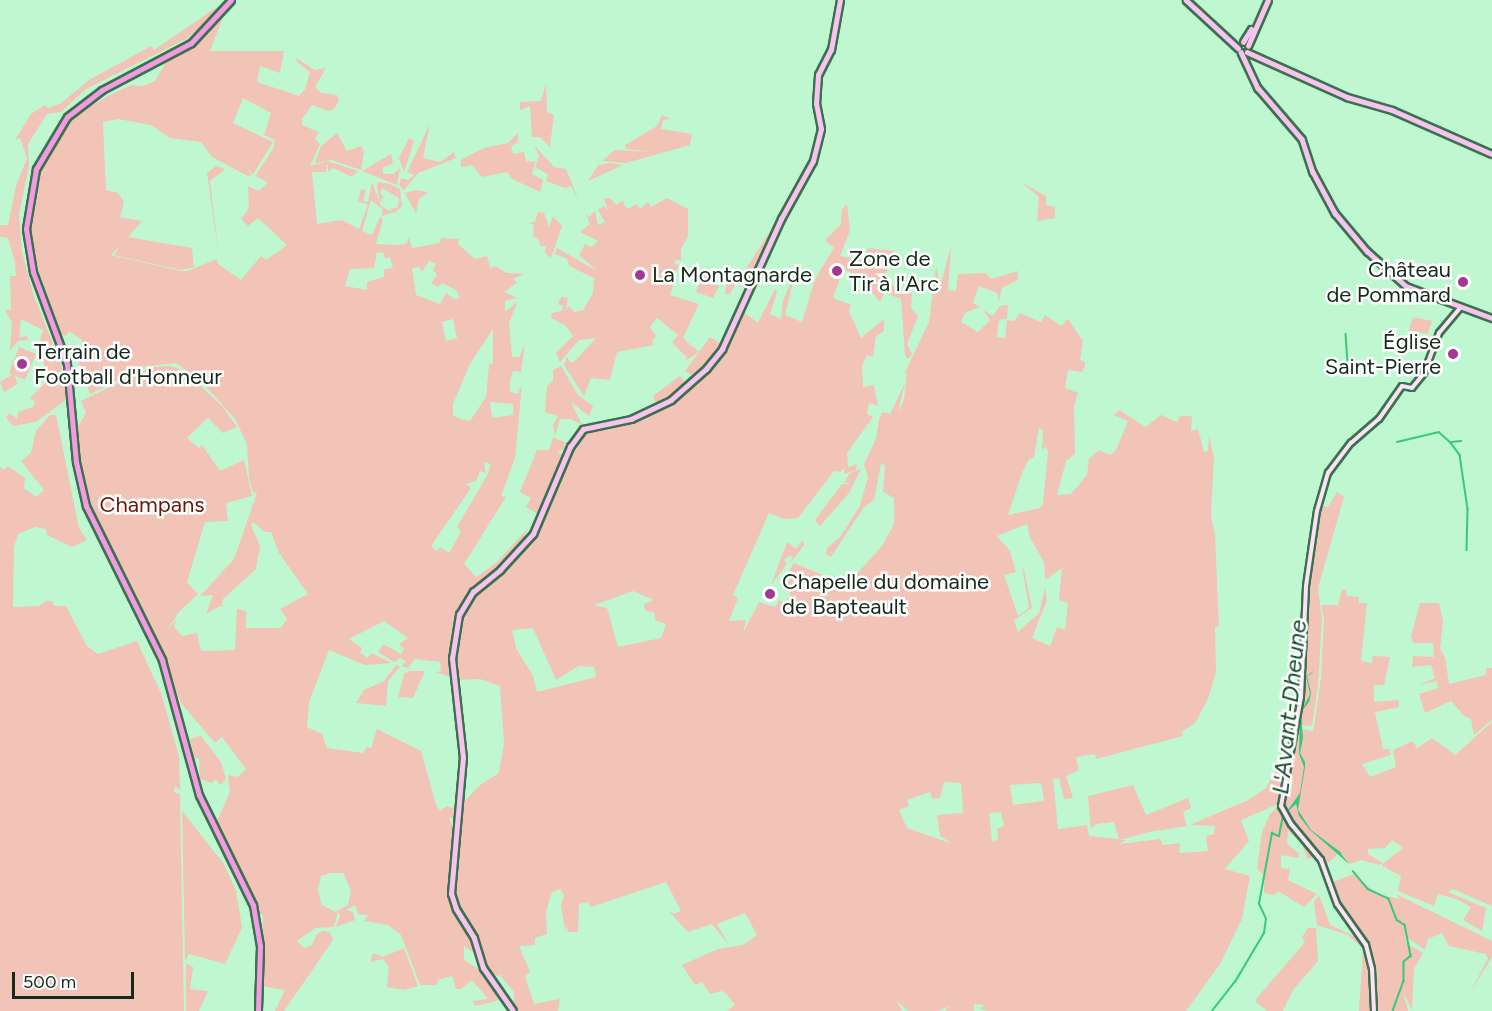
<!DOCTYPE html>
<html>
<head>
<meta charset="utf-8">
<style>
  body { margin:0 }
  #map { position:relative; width:1492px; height:1011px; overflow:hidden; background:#bff8d0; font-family:Figtree,sans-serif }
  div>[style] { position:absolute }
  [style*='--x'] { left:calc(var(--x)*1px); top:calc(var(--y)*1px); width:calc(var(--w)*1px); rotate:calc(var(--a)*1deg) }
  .green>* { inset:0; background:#f2c3b7 }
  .water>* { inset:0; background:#38ca79 }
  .stream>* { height:1.5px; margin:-0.75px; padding:0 0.75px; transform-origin:0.75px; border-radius:0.75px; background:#38ca79 }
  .roads { filter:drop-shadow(2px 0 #3c714f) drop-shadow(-2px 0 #3c714f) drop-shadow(0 2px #3c714f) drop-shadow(0 -2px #3c714f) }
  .secondary>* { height:4px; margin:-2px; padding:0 2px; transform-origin:2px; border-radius:2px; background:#fce1f7 }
  .primary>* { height:4.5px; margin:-2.25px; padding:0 2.25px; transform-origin:2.25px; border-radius:2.25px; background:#f9c3ef }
  .highway>* { height:5px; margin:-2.5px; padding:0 2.5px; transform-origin:2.5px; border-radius:2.5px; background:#f59be4 }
  .dots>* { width:16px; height:16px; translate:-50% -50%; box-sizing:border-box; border:3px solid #fff; border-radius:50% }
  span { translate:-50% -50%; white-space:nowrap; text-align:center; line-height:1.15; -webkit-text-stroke:5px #fff; paint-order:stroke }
  .poi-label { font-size:22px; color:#142a1b }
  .left { translate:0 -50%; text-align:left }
  .right { translate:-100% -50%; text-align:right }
  .park-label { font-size:22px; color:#6a1804 }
  .water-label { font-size:24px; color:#164d2d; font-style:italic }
  .scale { position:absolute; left:12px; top:972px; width:122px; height:27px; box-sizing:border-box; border:3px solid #142a1b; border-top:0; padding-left:8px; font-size:18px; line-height:21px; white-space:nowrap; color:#142a1b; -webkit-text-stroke:4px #fff; paint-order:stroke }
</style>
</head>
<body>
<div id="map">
  <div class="green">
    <div style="clip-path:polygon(217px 7px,212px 17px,186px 39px,86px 89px,61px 112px,47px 114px,28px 144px,29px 166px,19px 214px,22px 252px,34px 296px,61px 364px,67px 399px,36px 422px,13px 426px,6px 417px,9px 413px,17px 419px,18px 412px,33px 407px,35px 402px,30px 398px,47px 381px,40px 340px,43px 330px,21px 319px,19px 338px,27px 336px,28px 340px,18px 341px,10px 351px,12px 323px,5px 310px,11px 310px,10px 276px,16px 276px,15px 262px,8px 238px,0 237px,0 225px,8px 225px,16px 186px,27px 158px,20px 138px,15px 140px,31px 114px,45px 105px,48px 108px,60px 104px,89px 80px,151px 46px,154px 50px)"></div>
    <div style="clip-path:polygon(evenodd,225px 12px,210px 51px,284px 51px,280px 73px,260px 66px,257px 82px,299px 96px,305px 89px,310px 72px,297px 62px,296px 58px,315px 70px,326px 68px,315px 87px,321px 93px,337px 95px,339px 100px,334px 109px,329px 111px,312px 105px,302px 119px,302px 125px,319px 132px,315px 139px,320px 144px,310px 166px,327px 161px,358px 171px,352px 177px,333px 168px,328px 172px,328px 163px,326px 172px,312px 172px,317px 224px,342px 220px,359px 229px,368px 205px,358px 201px,361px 189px,366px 190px,363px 201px,368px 202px,372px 182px,381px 206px,392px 212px,391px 209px,398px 207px,399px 198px,382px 188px,380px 194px,384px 196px,380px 202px,377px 187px,378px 182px,390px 184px,400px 189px,402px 206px,395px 212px,402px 218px,394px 212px,382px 216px,382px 209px,371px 200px,362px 231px,372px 235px,380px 217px,383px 219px,376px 244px,399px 245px,407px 243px,409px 237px,412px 248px,440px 243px,441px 238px,459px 239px,458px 244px,475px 259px,487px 256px,490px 268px,496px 266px,506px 273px,524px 274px,513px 279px,517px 282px,505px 292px,517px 298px,505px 301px,505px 312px,518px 301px,509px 323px,512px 357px,519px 357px,525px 345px,521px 372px,513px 371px,510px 381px,510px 392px,518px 394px,522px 384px,515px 458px,501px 496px,506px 497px,464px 564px,476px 577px,497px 562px,528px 528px,524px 536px,530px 536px,461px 605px,451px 644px,453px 678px,436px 672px,441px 671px,440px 662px,415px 659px,408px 668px,402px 666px,406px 661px,400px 658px,394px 662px,378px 652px,383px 644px,401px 654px,404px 649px,399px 644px,408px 638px,384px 621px,349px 639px,362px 648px,360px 653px,368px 658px,371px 653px,392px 663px,365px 665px,329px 650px,309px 702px,307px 727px,322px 734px,327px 748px,363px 753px,367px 747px,371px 748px,377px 729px,421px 751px,436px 805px,440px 811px,447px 806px,455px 809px,455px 819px,449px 817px,454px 831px,450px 900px,478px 956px,464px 946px,464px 960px,482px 971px,499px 999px,493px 1002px,475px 1006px,473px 1001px,488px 999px,472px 980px,461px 989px,456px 989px,452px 976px,438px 980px,437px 985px,420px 985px,401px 935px,388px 925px,364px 921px,368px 915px,358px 914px,355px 905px,346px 910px,353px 912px,355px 920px,336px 927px,340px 916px,338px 911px,334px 927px,315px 928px,297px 941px,304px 948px,311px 946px,317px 934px,323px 931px,330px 932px,333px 940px,284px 1011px,275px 1011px,285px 990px,262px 986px,263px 915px,258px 914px,213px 815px,218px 819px,230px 792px,228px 775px,238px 777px,246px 769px,222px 737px,215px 743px,181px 703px,151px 627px,88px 505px,77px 455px,77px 428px,86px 413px,81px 401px,151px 367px,170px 366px,185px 371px,223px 407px,237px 427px,223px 433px,208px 418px,187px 438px,199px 448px,202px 445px,220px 471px,244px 460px,252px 496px,226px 503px,228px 521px,205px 522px,187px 582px,198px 594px,179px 612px,165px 633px,176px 619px,174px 627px,182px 636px,197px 633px,201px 651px,235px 650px,237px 609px,246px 611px,246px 628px,281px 628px,287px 619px,280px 609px,308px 594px,279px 553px,271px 532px,265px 532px,253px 522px,251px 525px,260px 546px,256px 569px,223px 599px,222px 605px,226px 607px,220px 606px,206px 614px,213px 595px,200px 596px,234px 559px,257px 493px,253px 492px,249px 478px,247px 444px,235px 419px,201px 381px,176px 363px,148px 366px,90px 394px,76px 355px,69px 349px,84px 350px,82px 340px,69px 331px,66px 336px,61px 334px,30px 245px,32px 189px,43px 158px,58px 133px,70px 118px,108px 96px,131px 85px,143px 86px,155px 81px,165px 64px,202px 38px,225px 12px,243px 98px,271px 113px,264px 135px,275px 140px,273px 149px,255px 176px,268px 182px,259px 191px,248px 186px,249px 208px,241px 219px,248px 226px,258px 218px,287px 245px,266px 260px,261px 256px,241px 280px,218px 264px,217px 259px,187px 271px,181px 271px,111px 255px,120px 246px,114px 255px,181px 270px,194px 267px,192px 248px,128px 237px,142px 221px,120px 217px,124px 202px,118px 193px,106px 190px,103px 122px,118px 119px,151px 125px,170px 138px,201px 142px,212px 157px,248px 176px,252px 175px,243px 163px,253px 174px,273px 142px,233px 123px,243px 98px,225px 12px,377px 252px,384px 253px,385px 259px,390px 257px,393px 268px,384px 269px,384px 277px,367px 282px,367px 290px,345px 286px,350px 269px,374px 268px,377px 252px,225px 12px,429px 261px,436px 264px,433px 270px,437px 275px,431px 283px,438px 287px,442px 283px,456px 290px,460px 298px,454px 299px,446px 293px,440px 304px,416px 295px,412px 268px,419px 267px,422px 272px,429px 261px,225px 12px,453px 319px,457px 338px,446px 341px,442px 322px,453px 319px,225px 12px,493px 329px,493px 364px,489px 364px,486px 397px,470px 421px,460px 419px,453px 415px,453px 404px,470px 364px,493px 329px,225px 12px,490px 402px,513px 404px,513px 415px,492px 418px,490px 402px,225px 12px,484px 462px,490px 464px,489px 472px,457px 527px,461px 532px,449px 553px,440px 547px,437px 551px,431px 546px,471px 488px,466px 484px,476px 481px,480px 471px,486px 473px,484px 462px,225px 12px,331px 873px,343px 873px,351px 890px,348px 905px,335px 912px,321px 904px,318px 889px,321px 876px,331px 873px)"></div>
    <div style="clip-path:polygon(546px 84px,547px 112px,554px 115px,550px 147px,540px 137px,532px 137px,530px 106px,520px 110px,520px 102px,541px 101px)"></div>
    <div style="clip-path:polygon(662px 115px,671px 119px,663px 120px,661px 129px,692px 134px,690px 145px,626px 163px,602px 161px,615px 150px,653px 152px,626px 149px,625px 145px,657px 126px)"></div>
    <div style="clip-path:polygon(430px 124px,423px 158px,440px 162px,454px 152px,456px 158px,418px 173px,404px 190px,399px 185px,401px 178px,408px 180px,414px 175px,407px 172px)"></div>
    <div style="clip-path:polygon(337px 133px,347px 151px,361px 146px,364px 152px,361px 170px,331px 160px,315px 163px,321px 146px)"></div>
    <div style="clip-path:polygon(518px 133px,518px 142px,511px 146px,513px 154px,524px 152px,526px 161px,535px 162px,532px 174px,543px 180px,540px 192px,512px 179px,507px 172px,482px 177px,472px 165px,461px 167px,461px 160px,484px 148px,508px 143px)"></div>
    <div style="clip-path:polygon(409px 138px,414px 141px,404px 172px,399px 158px)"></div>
    <div style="clip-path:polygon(534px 145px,554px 167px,566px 169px,579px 201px,571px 186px,565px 188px,546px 181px,548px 174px,535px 167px,539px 156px)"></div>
    <div style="clip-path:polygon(391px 154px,393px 164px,383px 167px,383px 174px,393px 174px,400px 168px,397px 185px,362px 171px)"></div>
    <div style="clip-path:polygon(611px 163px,623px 165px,588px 181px,598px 165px)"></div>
    <div style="clip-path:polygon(216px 166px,225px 169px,210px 181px,219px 257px,207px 173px)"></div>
    <div style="clip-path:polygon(1021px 182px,1046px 196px,1046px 205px,1055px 207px,1055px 218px,1037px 221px,1039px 197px)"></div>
    <div style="clip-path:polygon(415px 190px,428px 192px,419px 199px,416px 213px,405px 193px)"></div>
    <div style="clip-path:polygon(610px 198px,616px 205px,622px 201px,627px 209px,637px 204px,640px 209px,648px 202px,651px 207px,667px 198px,688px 209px,688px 236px,681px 249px,681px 260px,675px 260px,675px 264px,680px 265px,671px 277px,675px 279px,670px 295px,699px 304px,683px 338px,699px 352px,684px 362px,687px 358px,672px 342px,678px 335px,657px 318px,650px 327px,656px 336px,652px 341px,654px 345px,617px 352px,610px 380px,591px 378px,584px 396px,564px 365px,567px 357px,571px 363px,576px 360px,596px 338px,579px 340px,560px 362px,556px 353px,573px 336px,565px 325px,551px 318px,552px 313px,562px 311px,563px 306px,558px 304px,561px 297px,568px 298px,565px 313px,568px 306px,575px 312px,583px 310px,593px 293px,594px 278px,569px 266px,567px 259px,555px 254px,557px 248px,597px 271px,579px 255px,585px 244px,592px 247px,598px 241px,580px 232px,590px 224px,586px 214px,589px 217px,595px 211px,598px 225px,605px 222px,598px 210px,604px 206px,608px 210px,604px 199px)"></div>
    <div style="clip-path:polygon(evenodd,847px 204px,850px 230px,840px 256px,863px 260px,868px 248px,894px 251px,883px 282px,912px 294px,911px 308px,918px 316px,907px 344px,912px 354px,908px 359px,905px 355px,901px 299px,885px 293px,880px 302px,870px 290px,873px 277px,870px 281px,843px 269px,833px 298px,851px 305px,849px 311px,861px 338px,884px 319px,884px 331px,876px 336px,873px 357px,867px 355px,862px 365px,863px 387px,874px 385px,878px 406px,869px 403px,867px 414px,873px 417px,847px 453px,848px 467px,857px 464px,856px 470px,844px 474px,845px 467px,841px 472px,834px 471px,798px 518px,784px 519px,769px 513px,733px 595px,738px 598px,729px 621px,746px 620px,743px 633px,759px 602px,775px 607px,779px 600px,786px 603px,791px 593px,784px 590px,790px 579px,786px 577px,794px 563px,847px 585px,882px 546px,894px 524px,894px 498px,883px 492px,885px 465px,881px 464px,874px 500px,864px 507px,831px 557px,826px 554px,827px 548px,840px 537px,860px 506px,868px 477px,864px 464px,876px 439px,879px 419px,882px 412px,890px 414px,905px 383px,898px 412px,904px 400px,907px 373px,905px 372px,929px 322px,936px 267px,939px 280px,942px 280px,951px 246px,948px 290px,956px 291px,958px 274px,986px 273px,991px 279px,1018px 271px,1018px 280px,1002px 288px,999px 301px,997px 293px,979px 286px,973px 303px,980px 307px,965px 313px,961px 322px,978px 332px,990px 320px,983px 310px,993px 316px,1000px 306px,1008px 305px,1007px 319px,999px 320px,997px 337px,1005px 338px,1007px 320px,1014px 321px,1020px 313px,1041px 322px,1045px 315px,1061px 326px,1068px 319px,1083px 341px,1080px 360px,1085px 362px,1085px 366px,1082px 372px,1068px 370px,1065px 388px,1078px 393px,1074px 407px,1075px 454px,1066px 461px,1057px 495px,1071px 494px,1087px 475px,1089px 459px,1099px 450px,1110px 455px,1116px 450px,1128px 421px,1114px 415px,1119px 410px,1146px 427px,1161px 415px,1177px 422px,1180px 416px,1192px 416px,1191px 431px,1198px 429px,1204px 452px,1208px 451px,1209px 435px,1214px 457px,1211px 516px,1215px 534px,1219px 627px,1215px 627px,1216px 672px,1208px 699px,1195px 723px,1181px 732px,1183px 736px,1096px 759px,1095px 754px,1076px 757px,1079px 770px,1066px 776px,1073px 798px,1064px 799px,1059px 778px,1053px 779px,1058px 829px,1087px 825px,1089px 836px,1119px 839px,1114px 822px,1096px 824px,1091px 829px,1088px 796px,1133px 785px,1146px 815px,1188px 798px,1191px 808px,1183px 812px,1187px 826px,1149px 832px,1120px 840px,1126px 840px,1119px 844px,1160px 839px,1163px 845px,1180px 843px,1179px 853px,1208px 851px,1206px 836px,1214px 834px,1215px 826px,1190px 825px,1248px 800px,1266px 788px,1278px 766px,1293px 715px,1304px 618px,1303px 590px,1308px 540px,1312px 525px,1300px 688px,1283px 787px,1278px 804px,1241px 820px,1249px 841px,1225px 869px,1250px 876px,1242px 919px,1220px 964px,1186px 1011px,988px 1011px,980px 1009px,985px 1005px,974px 1004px,974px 1011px,945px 1011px,949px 1006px,938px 1011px,908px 1011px,897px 1001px,902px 1011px,727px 1011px,735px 1005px,728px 996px,722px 991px,710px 994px,702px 982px,695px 985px,682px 965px,718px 949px,743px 945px,757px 935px,745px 913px,717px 924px,729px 945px,712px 924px,688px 932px,668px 910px,674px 914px,681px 911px,666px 882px,591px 907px,588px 902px,579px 904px,578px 932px,568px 932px,566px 924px,565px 931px,561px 906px,564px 895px,560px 889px,552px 892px,546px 912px,547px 934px,535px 938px,535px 945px,519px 946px,530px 972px,525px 976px,534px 1004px,560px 999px,558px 1011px,514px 1011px,514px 992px,500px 975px,492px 977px,489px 973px,492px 967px,487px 970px,484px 964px,478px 944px,458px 910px,453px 894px,460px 806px,480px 785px,499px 773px,504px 743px,500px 686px,480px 679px,455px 680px,453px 645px,467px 600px,537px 531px,572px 446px,584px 429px,632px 421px,685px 391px,718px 357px,742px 311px,758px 323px,775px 289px,777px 292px,770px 314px,781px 319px,783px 301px,796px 270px,785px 315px,802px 322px,815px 279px,834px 248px,825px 240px,841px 224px,842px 209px,847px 204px,1039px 427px,1043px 431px,1042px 452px,1045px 446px,1048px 451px,1043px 504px,1040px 508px,1008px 515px,1022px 473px,1029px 459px,1034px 458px,1039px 427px,847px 204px,1027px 524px,1030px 538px,1044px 562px,1045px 580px,1062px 568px,1059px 600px,1068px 603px,1065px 630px,1057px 627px,1050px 646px,1032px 638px,1047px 600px,1045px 588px,1039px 613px,1018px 632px,1014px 620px,1032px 608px,1024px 570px,1022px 566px,1029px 608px,1018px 616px,1004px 575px,1016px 572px,1010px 551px,997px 536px,1027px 524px,847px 204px,633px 591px,654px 600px,644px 604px,645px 611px,654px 612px,656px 621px,666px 624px,661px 638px,618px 647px,607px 608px,594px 605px,633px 591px,847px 204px,533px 628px,556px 680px,579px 666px,594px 667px,596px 677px,537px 692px,533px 676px,516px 648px,512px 630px,533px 628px,847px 204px,944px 782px,961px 783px,963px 813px,937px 815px,940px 836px,953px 844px,907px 828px,899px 810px,909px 806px,907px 800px,930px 792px,932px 799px,940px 798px,944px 782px,847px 204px,1041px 783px,1044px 801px,1013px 805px,1010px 785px,1041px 783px,847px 204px,1001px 812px,1004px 826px,997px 829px,998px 840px,992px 841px,989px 813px,1001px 812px)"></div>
    <div style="clip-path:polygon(538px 212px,544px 213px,549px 227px,553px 216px,562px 226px,551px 258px,545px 253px,546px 246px,540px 246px,539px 240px,533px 236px,534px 225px,528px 223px,535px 222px)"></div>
    <div style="clip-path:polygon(780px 215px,781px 216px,746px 290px,740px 285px,747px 267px)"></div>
    <div style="clip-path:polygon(706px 268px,738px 279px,730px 294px,725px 294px,727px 279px,714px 274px,712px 282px,719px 286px,713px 298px,696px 292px)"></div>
    <div style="clip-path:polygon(1413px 317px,1432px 321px,1428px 334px,1409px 330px)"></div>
    <div style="clip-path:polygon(710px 337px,722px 344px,696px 378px,685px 371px)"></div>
    <div style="clip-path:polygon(19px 347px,36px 354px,25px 380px,14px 375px,18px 384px,4px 392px,0 382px,12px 375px,9px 373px)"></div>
    <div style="clip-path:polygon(561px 366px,578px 395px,593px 406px,589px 416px,571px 402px,582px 425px,571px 419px,560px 419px,555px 436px,553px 425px,558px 416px,545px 412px,547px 386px,553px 381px,553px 370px)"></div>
    <div style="clip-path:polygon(680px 376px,688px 385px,657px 406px,653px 396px)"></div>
    <div style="clip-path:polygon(50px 415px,56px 415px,79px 528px,87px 540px,72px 547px,47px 535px,46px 529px,35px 527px,18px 534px,14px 547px,13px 607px,39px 606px,46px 601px,52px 601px,54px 606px,66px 606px,87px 646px,98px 654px,137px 641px,161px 693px,179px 756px,180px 790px,175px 786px,174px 792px,180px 794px,184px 1011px,0 1011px,0 467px,4px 470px,8px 466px,25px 478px,24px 488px,36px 497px,44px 490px,21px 461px,31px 453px,36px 431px)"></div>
    <div style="clip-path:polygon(553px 437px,569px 444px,564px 444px,565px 448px,557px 453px,565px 454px,538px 514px,526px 507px,531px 498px,520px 492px,537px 450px,549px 450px)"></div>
    <div style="clip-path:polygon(861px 469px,849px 493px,820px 526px,815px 520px,842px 484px,852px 484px,844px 482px,850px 473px)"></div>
    <div style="clip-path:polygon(1337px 492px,1344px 497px,1318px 588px,1322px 620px,1318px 686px,1312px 726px,1302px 725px,1302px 729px,1313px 731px,1314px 727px,1321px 677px,1324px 619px,1321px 605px,1338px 605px,1342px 590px,1346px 590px,1347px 596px,1359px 597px,1359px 603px,1367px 603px,1361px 661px,1372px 663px,1373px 656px,1390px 657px,1384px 685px,1374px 685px,1374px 702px,1399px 700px,1399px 707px,1375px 712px,1383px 749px,1389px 749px,1391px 755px,1362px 764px,1370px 777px,1396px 767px,1393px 750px,1413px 741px,1417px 748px,1432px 738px,1455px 755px,1492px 722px,1492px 906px,1453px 889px,1448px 892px,1486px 908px,1482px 931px,1463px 920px,1471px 907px,1456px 899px,1438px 894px,1434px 906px,1398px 891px,1401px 876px,1381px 865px,1403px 848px,1392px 840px,1385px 848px,1368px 849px,1368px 854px,1383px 863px,1379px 865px,1361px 860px,1350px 864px,1339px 853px,1326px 865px,1283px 809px,1302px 704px,1307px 583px,1320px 505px,1328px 507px)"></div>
    <div style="clip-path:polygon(803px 540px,804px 545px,793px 560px,788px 562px,793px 559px,791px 555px,784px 559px,787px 564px,771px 585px,787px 542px,796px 549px)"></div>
    <div style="clip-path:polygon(1420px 603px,1439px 603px,1443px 621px,1440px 649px,1445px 657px,1449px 684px,1486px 675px,1486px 668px,1492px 668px,1492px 720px,1474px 735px,1471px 719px,1464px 716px,1451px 701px,1425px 713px,1419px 694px,1438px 688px,1437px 681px,1418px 685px,1435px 678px,1431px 665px,1412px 667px,1413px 656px,1434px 657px,1433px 643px,1413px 643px,1411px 637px)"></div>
    <div style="clip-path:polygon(396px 665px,400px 667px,388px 681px,386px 706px,356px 703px,364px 690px,384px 681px)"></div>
    <div style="clip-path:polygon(410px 671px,425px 671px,413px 698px,398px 697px,404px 674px)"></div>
    <div style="clip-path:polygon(201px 736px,221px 762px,226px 779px,220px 785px,216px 779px,212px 783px,200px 779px,199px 759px,194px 757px,190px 739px)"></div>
    <div style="clip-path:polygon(1279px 806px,1288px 824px,1317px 856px,1307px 859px,1302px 843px,1288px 831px,1287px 844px,1299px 853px,1299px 858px,1281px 855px,1281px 868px,1290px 869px,1288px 880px,1317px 894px,1304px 907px,1278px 891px,1274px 895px,1264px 893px,1264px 875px,1257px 869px,1262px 832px,1270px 814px)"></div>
    <div style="clip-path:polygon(182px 811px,224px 864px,236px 891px,242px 928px,225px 964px,189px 954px,185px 961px)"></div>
    <div style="clip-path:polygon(1354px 874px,1377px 894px,1400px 899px,1396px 894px,1492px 941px,1492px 957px,1470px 993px,1488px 958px,1485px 954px,1449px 946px,1442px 933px,1428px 939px,1425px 950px,1405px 936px,1406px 943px,1423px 953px,1414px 969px,1412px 1011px,1403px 991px,1408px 1011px,1376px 1011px,1374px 983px,1378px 976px,1370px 950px,1340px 906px,1331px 883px)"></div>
    <div style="clip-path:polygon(1319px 895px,1330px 925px,1361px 939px,1368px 955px,1372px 1011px,1359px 1011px,1363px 949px,1348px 935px,1317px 925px,1314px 902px)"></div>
    <div style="clip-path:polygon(1308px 928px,1316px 928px,1318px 961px,1293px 990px,1283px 1011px,1267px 1011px,1256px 1002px,1257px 998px,1305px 942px,1302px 937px)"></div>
    <div style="clip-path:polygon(404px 948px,418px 986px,404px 990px,387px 987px,389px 967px,383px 959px,370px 962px,373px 953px,383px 957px)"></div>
    <div style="clip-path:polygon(186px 963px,193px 967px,190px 989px,208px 991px,199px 1011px,186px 1011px)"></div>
  </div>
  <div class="water">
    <div style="clip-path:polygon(1314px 671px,1312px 673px,1307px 676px,1311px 693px,1309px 702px,1301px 712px,1303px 738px,1300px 753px,1305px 762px,1305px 767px,1298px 810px,1311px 830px,1343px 854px,1340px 853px,1347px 861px,1349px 864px,1310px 830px,1299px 816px,1296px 804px,1285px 814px,1300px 793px,1304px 767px,1299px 754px,1300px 714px,1310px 694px,1306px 676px)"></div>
  </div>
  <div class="stream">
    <div style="--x:1346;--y:334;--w:29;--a:86"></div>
    <div style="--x:1397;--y:442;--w:43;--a:-13.4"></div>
    <div style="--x:1439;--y:432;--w:15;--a:42"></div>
    <div style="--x:1451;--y:442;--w:10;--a:-6"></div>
    <div style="--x:1451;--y:443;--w:15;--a:53"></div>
    <div style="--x:1460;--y:455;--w:55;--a:81.6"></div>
    <div style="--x:1468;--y:509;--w:41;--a:91.4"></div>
    <div style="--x:1353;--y:871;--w:23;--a:50"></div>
    <div style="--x:1368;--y:889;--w:23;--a:25"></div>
    <div style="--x:1389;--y:899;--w:22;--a:69"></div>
    <div style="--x:1397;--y:920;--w:9;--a:32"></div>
    <div style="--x:1405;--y:925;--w:32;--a:79"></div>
    <div style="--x:1411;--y:956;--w:9;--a:139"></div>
    <div style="--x:1404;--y:962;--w:19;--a:90"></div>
    <div style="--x:1404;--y:981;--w:32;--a:110"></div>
    <div style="--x:1212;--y:1011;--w:37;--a:-52"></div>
    <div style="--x:1235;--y:982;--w:57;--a:-59.4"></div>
    <div style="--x:1264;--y:933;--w:14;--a:-82"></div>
    <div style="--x:1266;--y:919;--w:17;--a:-115"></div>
    <div style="--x:1259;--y:904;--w:11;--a:-80"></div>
    <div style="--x:1261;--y:893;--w:61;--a:-79.6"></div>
    <div style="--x:1272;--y:833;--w:8;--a:23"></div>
    <div style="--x:1279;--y:836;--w:21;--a:-79"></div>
  </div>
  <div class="roads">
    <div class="secondary">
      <div style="--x:1374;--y:1011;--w:42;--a:-92.7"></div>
      <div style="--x:1372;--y:969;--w:25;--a:-104"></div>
      <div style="--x:1366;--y:945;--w:50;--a:-125.3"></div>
      <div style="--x:1337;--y:904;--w:47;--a:-110"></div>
      <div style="--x:1321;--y:860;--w:47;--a:-129.8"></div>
      <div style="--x:1291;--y:824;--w:21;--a:-119"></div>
      <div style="--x:1281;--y:806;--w:111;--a:-79.6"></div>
      <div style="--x:1301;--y:697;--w:111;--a:-87.4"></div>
      <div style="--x:1306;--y:586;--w:76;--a:-81.7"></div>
      <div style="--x:1317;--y:511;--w:40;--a:-74"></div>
      <div style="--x:1328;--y:473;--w:38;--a:-53"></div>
      <div style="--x:1351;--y:443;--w:37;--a:-41"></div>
      <div style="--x:1379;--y:419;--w:40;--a:-55.1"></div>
      <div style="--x:1402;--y:386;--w:10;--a:11"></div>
      <div style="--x:1412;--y:388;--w:19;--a:-51"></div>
      <div style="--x:1424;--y:373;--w:43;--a:-69.4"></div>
      <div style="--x:1439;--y:333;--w:34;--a:-50"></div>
    </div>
    <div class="primary">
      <div style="--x:1186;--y:0;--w:71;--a:42.7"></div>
      <div style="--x:1243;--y:42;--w:15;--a:-58"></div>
      <div style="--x:1248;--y:46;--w:50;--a:-66.5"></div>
      <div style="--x:1241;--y:52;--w:40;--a:65"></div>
      <div style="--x:1258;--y:88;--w:67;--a:49.2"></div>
      <div style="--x:1302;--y:139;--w:35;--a:72"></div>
      <div style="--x:1313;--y:172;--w:47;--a:61.8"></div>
      <div style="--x:1335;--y:213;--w:50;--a:49.9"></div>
      <div style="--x:1367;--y:251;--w:52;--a:41.9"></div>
      <div style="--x:1406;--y:286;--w:92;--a:20.4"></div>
      <div style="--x:1247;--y:52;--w:110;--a:24.2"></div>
      <div style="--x:1347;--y:97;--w:47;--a:16.1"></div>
      <div style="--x:1392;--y:110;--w:109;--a:23.7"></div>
      <div style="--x:513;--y:1011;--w:52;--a:-124.9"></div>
      <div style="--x:483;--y:968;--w:31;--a:-107"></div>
      <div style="--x:474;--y:938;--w:34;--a:-122"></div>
      <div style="--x:456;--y:909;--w:16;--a:-108"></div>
      <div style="--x:451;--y:894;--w:137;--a:-85"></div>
      <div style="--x:463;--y:758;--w:100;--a:-96.3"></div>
      <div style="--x:452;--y:659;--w:45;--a:-81"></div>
      <div style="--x:459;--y:615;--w:27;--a:-59"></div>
      <div style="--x:473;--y:592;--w:35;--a:-39"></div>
      <div style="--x:500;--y:570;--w:49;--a:-47.5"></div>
      <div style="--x:533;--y:534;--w:95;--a:-67"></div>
      <div style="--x:570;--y:447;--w:22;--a:-54"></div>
      <div style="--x:583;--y:429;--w:49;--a:-11.8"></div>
      <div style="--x:631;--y:419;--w:44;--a:-25.4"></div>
      <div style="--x:671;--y:400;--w:47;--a:-41.5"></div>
      <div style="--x:706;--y:369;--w:26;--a:-51"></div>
      <div style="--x:722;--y:349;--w:143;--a:-65.6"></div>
      <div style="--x:781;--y:219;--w:66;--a:-61.1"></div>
      <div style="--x:813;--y:161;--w:33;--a:-76"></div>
      <div style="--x:821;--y:129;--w:25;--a:-101"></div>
      <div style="--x:816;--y:104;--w:29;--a:-86"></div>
      <div style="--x:818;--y:75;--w:28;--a:-63"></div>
      <div style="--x:831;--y:50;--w:51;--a:-79.8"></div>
    </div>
    <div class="highway">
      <div style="--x:231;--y:0;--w:59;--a:132.9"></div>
      <div style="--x:191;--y:43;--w:101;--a:152.2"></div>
      <div style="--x:102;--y:90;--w:44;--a:142.4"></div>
      <div style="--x:67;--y:117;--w:61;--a:120.8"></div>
      <div style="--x:36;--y:169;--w:61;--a:99.5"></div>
      <div style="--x:26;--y:229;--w:44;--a:80.8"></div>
      <div style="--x:33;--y:272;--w:98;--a:69.7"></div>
      <div style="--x:67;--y:364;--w:98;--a:84.8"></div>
      <div style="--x:76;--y:462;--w:45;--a:77.2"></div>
      <div style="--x:86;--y:506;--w:172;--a:63.7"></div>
      <div style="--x:162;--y:660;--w:140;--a:74.7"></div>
      <div style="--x:199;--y:795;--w:123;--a:63.9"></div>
      <div style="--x:253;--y:905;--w:42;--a:80.3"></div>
      <div style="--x:260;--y:946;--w:65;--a:91.8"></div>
    </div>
  </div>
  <div class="dots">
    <div style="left:837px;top:271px;background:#a43694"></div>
    <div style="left:640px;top:275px;background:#a43694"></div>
    <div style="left:1463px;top:282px;background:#a43694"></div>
    <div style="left:1453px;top:354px;background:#a43694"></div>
    <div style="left:22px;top:364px;background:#a43694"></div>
    <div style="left:770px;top:594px;background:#a43694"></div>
  </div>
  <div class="poi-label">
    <span class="left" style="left:849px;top:271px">Zone de<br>Tir à l'Arc</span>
    <span class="right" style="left:1451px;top:282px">Château<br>de Pommard</span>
    <span class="left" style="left:652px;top:275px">La Montagnarde</span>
    <span class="right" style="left:1441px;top:354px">Église<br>Saint-Pierre</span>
    <span class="left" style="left:34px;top:364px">Terrain de<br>Football d'Honneur</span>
    <span class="left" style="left:782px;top:594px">Chapelle du domaine<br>de Bapteault</span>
  </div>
  <div class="park-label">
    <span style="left:152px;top:505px">Champans</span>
  </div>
  <div class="water-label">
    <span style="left:1289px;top:707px;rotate:-84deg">L'Avant-Dheune</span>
  </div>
  <div class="scale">500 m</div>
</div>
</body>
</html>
